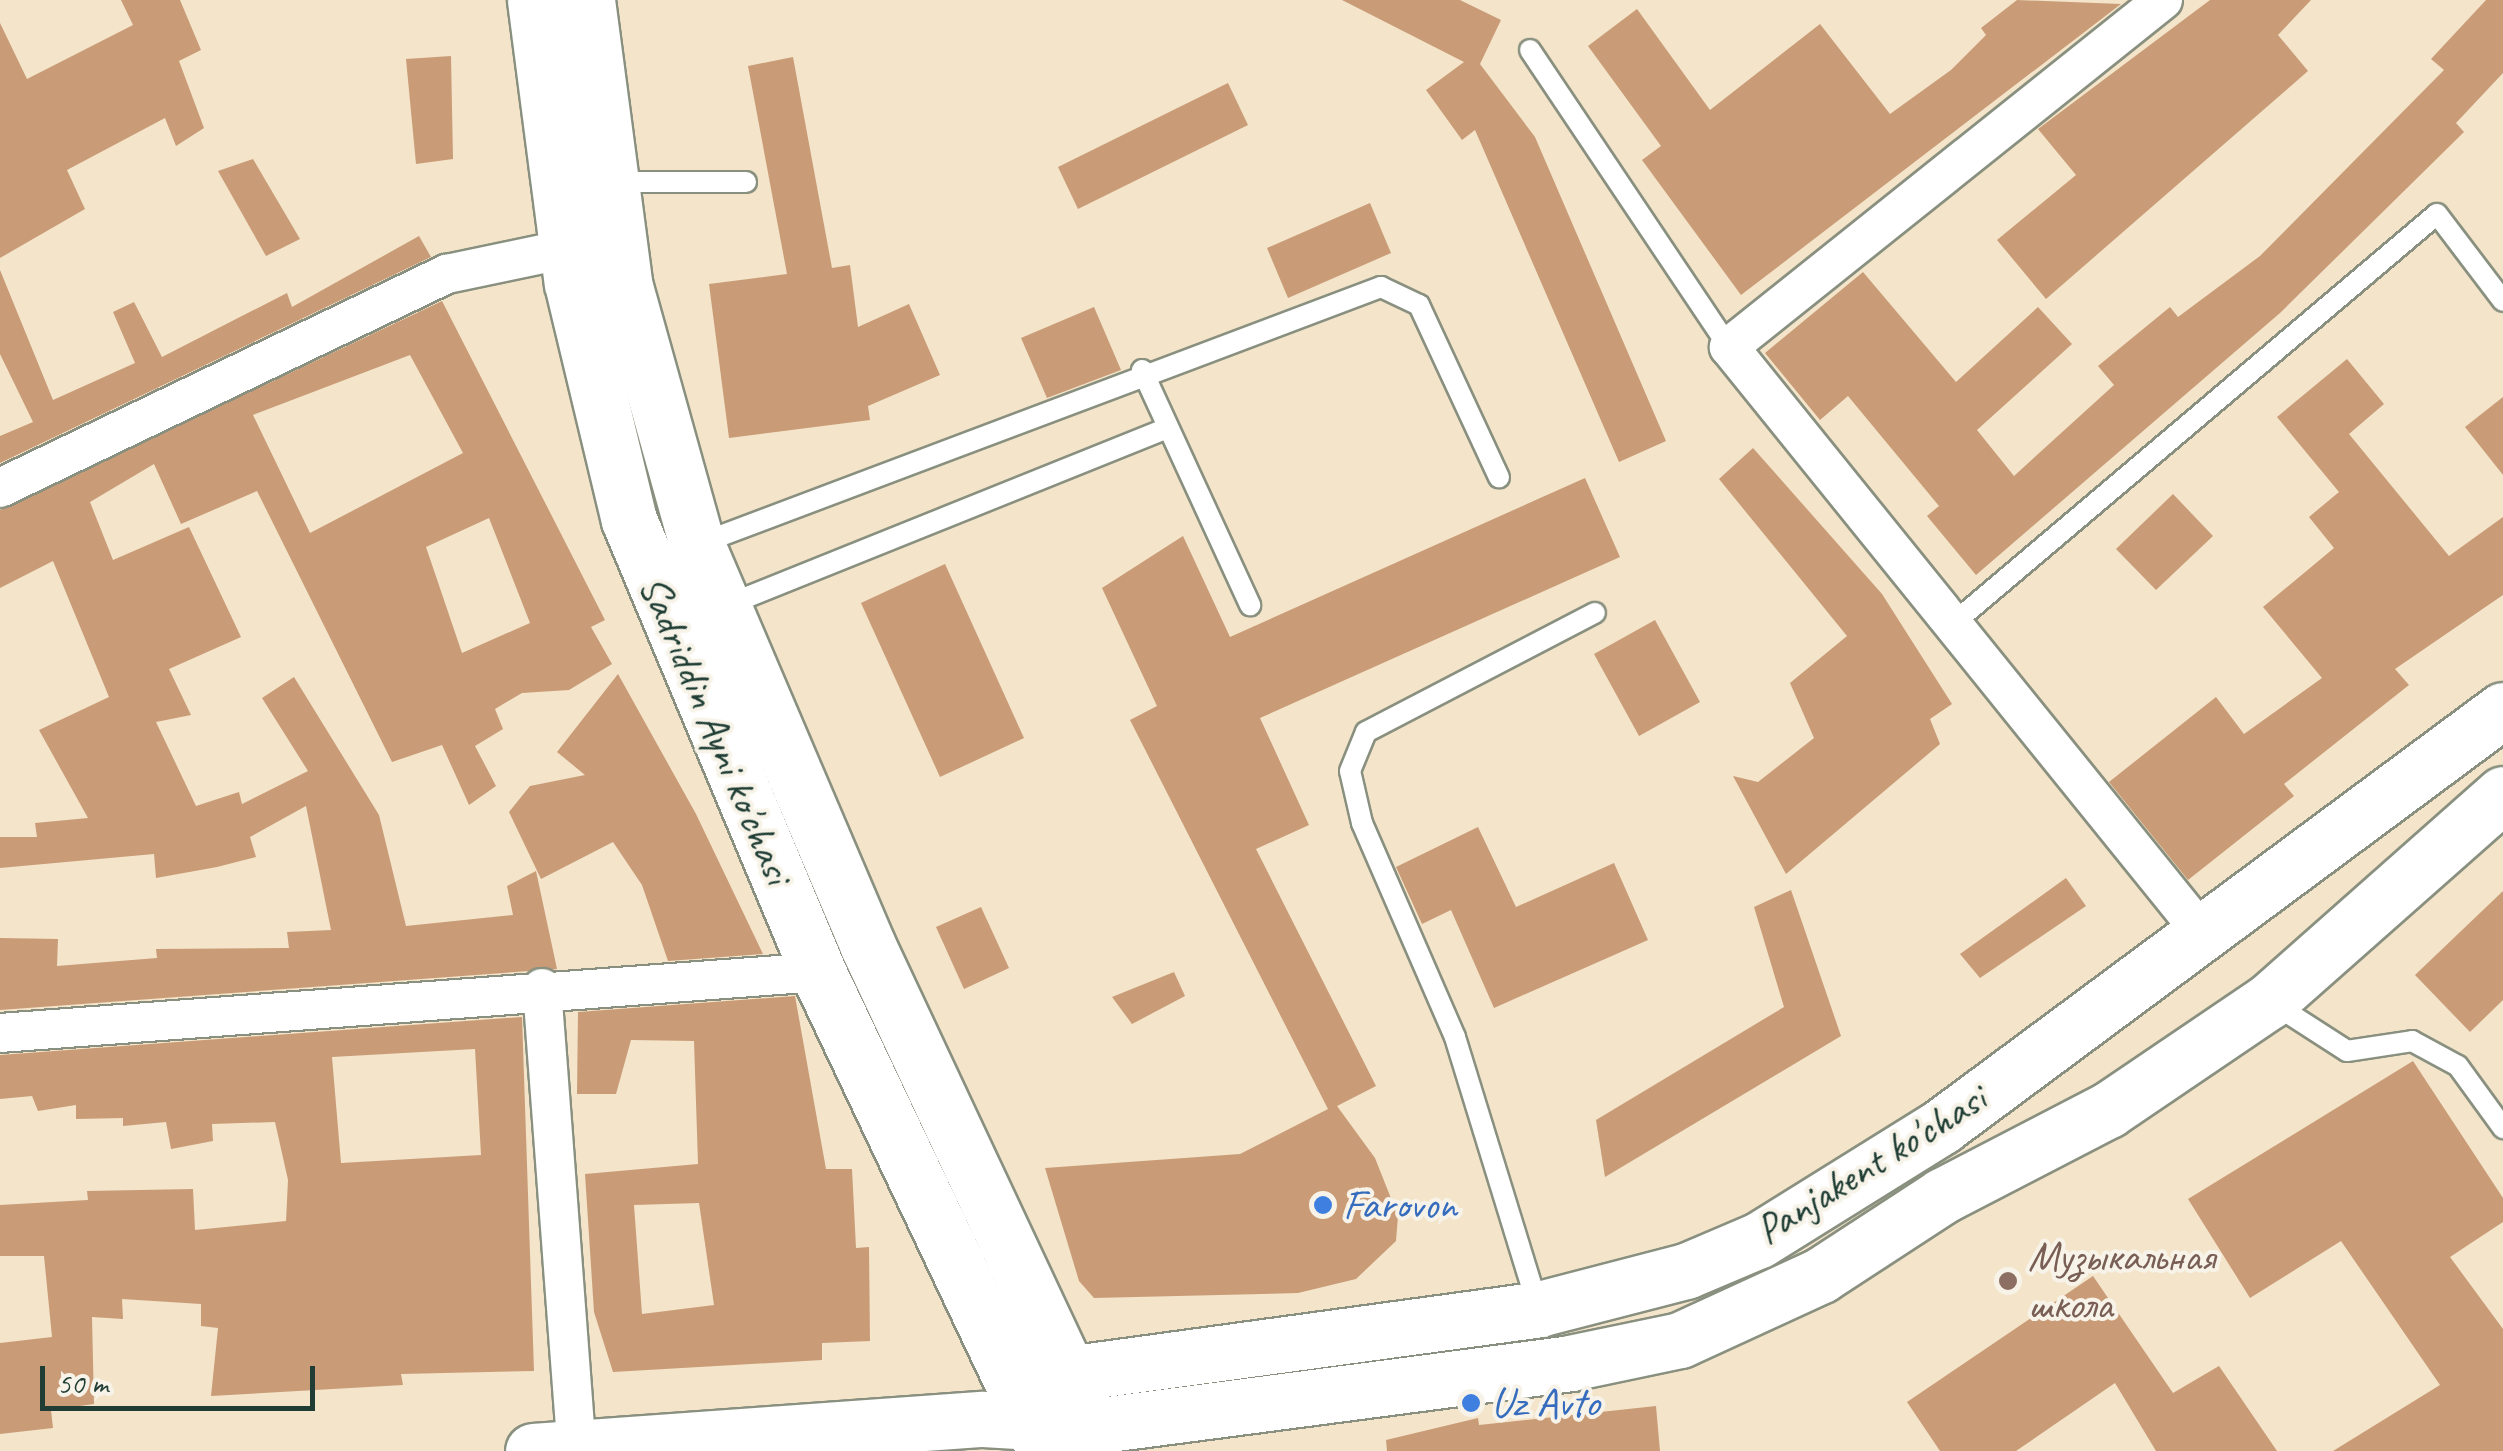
<!DOCTYPE html>
<html>
<head>
<meta charset="utf-8">
<style>
  body { margin:0 }
  #map { position:relative; width:2503px; height:1451px; overflow:hidden; background:#f3e4ca; font-family:Caveat,sans-serif }
  div>[style] { position:absolute }
  [style*='--x'] { left:calc(var(--x)*1px); top:calc(var(--y)*1px); width:calc(var(--w)*1px); rotate:calc(var(--a)*1deg) }
  .building>* { inset:0; background:#c99c77 }
  .roads { filter:drop-shadow(2px 0 #89907f) drop-shadow(-2px 0 #89907f) drop-shadow(0 2px #89907f) drop-shadow(0 -2px #89907f) }
  .lane>* { height:20px; margin:-10px; padding:0 10px; transform-origin:10px; border-radius:10px; background:#fff }
  .street>* { height:38px; margin:-19px; padding:0 19px; transform-origin:19px; border-radius:19px; background:#fff }
  .secondary>* { height:55px; margin:-27.5px; padding:0 27.5px; transform-origin:27.5px; border-radius:27.5px; background:#fff }
  .primary>* { height:55px; margin:-27.5px; padding:0 27.5px; transform-origin:27.5px; border-radius:27.5px; background:#fff }
  .dots>* { width:28px; height:28px; translate:-50% -50%; box-sizing:border-box; border:5px solid #f7f3e8; border-radius:50% }
  span { translate:-50% -50%; white-space:nowrap; text-align:center; line-height:1.15; -webkit-text-stroke:8px #f7f3e8; paint-order:stroke }
  .street-label { font-size:42px; color:#1f3d34 }
  .shop-label { font-size:42px; color:#366cbe }
  .left { translate:0 -50%; text-align:left }
  .education-label { font-size:42px; color:#785e54 }
  .scale { position:absolute; left:40px; top:1366px; width:275px; height:45px; box-sizing:border-box; border:5px solid #1f3d34; border-top:0; padding-left:12px; font-size:30px; line-height:35px; white-space:nowrap; color:#1f3d34; -webkit-text-stroke:8px #f7f3e8; paint-order:stroke }
</style>
</head>
<body>
<div id="map">
  <div class="building">
    <div style="clip-path:polygon(121px 0,180px 0,201px 50px,179px 61px,204px 128px,176px 146px,165px 118px,67px 170px,85px 209px,0 258px,0 23px,27px 79px,133px 25px)"></div>
    <div style="clip-path:polygon(1342px 0,1460px 0,1501px 20px,1480px 64px,1535px 137px,1666px 441px,1619px 462px,1475px 130px,1462px 140px,1426px 90px,1464px 62px)"></div>
    <div style="clip-path:polygon(2017px 0,2121px 4px,1741px 295px,1642px 160px,1661px 146px,1588px 46px,1637px 9px,1710px 110px,1820px 24px,1890px 114px,1951px 70px,1986px 35px,1981px 28px)"></div>
    <div style="clip-path:polygon(2210px 0,2311px 0,2278px 35px,2308px 71px,2046px 299px,1997px 240px,2076px 175px,2038px 129px)"></div>
    <div style="clip-path:polygon(2486px 0,2503px 0,2503px 73px,2456px 123px,2464px 132px,2280px 313px,1976px 575px,1927px 516px,1939px 506px,1848px 396px,1820px 420px,1765px 353px,1863px 272px,1956px 382px,2038px 307px,2072px 344px,1977px 430px,2014px 476px,2114px 385px,2098px 366px,2170px 307px,2178px 317px,2260px 256px,2444px 70px,2431px 59px)"></div>
    <div style="clip-path:polygon(451px 56px,453px 159px,416px 164px,406px 59px)"></div>
    <div style="clip-path:polygon(793px 57px,832px 268px,850px 265px,858px 327px,909px 304px,940px 375px,868px 406px,870px 420px,729px 438px,709px 284px,787px 274px,748px 66px)"></div>
    <div style="clip-path:polygon(1228px 83px,1248px 125px,1078px 209px,1058px 167px)"></div>
    <div style="clip-path:polygon(253px 159px,300px 239px,266px 256px,218px 171px)"></div>
    <div style="clip-path:polygon(1370px 203px,1391px 253px,1288px 298px,1267px 248px)"></div>
    <div style="clip-path:polygon(419px 236px,431px 257px,0 463px,0 436px,33px 422px,0 354px,0 270px,53px 400px,135px 363px,113px 312px,134px 302px,162px 357px,287px 293px,292px 307px)"></div>
    <div style="clip-path:polygon(evenodd,442px 301px,605px 620px,591px 627px,612px 664px,569px 690px,522px 693px,495px 709px,503px 729px,475px 746px,496px 786px,469px 805px,442px 745px,392px 762px,257px 491px,181px 524px,154px 464px,90px 502px,113px 560px,189px 527px,241px 637px,169px 669px,191px 715px,156px 722px,196px 806px,239px 792px,242px 804px,308px 771px,262px 698px,294px 677px,379px 815px,406px 926px,513px 915px,507px 886px,536px 871px,557px 969px,0 1010px,0 938px,58px 939px,57px 966px,157px 958px,156px 949px,289px 948px,287px 932px,331px 930px,306px 806px,250px 837px,256px 857px,217px 867px,156px 878px,154px 854px,0 868px,0 837px,37px 837px,35px 823px,88px 818px,39px 730px,109px 697px,53px 561px,0 588px,0 510px,442px 301px,410px 355px,463px 453px,310px 533px,253px 415px,410px 355px,442px 301px,489px 518px,530px 623px,462px 653px,426px 547px,489px 518px)"></div>
    <div style="clip-path:polygon(1094px 307px,1121px 370px,1047px 398px,1021px 338px)"></div>
    <div style="clip-path:polygon(2347px 359px,2384px 404px,2349px 434px,2449px 556px,2503px 517px,2503px 595px,2395px 669px,2409px 685px,2284px 784px,2294px 796px,2188px 880px,2109px 782px,2216px 697px,2244px 734px,2322px 678px,2263px 607px,2334px 548px,2309px 517px,2339px 492px,2277px 417px)"></div>
    <div style="clip-path:polygon(2503px 397px,2503px 475px,2465px 427px)"></div>
    <div style="clip-path:polygon(1753px 448px,1882px 594px,1952px 704px,1930px 719px,1940px 744px,1786px 874px,1733px 776px,1758px 782px,1814px 738px,1790px 683px,1847px 636px,1719px 479px)"></div>
    <div style="clip-path:polygon(1585px 478px,1620px 557px,1260px 718px,1309px 825px,1256px 849px,1376px 1086px,1337px 1106px,1375px 1158px,1398px 1216px,1396px 1241px,1356px 1279px,1298px 1293px,1094px 1298px,1079px 1281px,1045px 1168px,1240px 1154px,1328px 1109px,1130px 720px,1157px 706px,1102px 588px,1183px 536px,1230px 637px)"></div>
    <div style="clip-path:polygon(2173px 494px,2213px 536px,2156px 590px,2116px 549px)"></div>
    <div style="clip-path:polygon(945px 564px,1024px 738px,940px 777px,861px 603px)"></div>
    <div style="clip-path:polygon(1655px 620px,1700px 702px,1639px 736px,1594px 654px)"></div>
    <div style="clip-path:polygon(618px 674px,696px 814px,763px 954px,668px 961px,642px 885px,613px 842px,541px 879px,509px 812px,530px 786px,585px 775px,557px 752px)"></div>
    <div style="clip-path:polygon(1478px 827px,1516px 907px,1614px 863px,1648px 940px,1494px 1008px,1451px 910px,1422px 924px,1396px 867px)"></div>
    <div style="clip-path:polygon(2066px 878px,2086px 906px,1980px 978px,1960px 954px)"></div>
    <div style="clip-path:polygon(1791px 890px,1841px 1036px,1605px 1177px,1596px 1120px,1784px 1007px,1754px 907px)"></div>
    <div style="clip-path:polygon(2503px 891px,2503px 1000px,2470px 1032px,2415px 975px)"></div>
    <div style="clip-path:polygon(981px 907px,1009px 968px,964px 989px,936px 927px)"></div>
    <div style="clip-path:polygon(1174px 972px,1185px 996px,1132px 1024px,1112px 997px)"></div>
    <div style="clip-path:polygon(evenodd,795px 996px,826px 1169px,852px 1169px,856px 1248px,869px 1247px,870px 1341px,822px 1343px,822px 1360px,613px 1372px,594px 1312px,585px 1174px,698px 1164px,694px 1041px,631px 1040px,616px 1094px,577px 1094px,578px 1012px,795px 996px,699px 1203px,714px 1305px,642px 1314px,634px 1205px,699px 1203px)"></div>
    <div style="clip-path:polygon(evenodd,522px 1017px,534px 1371px,401px 1374px,403px 1385px,211px 1396px,218px 1328px,201px 1326px,201px 1304px,122px 1299px,123px 1319px,92px 1317px,94px 1404px,51px 1410px,53px 1428px,0 1434px,0 1343px,52px 1337px,44px 1256px,0 1256px,0 1205px,88px 1200px,87px 1191px,193px 1189px,195px 1230px,286px 1221px,288px 1180px,275px 1122px,212px 1124px,213px 1141px,171px 1149px,166px 1122px,123px 1126px,123px 1118px,76px 1119px,76px 1105px,38px 1111px,32px 1096px,0 1099px,0 1055px,522px 1017px,475px 1049px,481px 1155px,341px 1163px,332px 1057px,475px 1049px)"></div>
    <div style="clip-path:polygon(2413px 1061px,2503px 1198px,2503px 1222px,2450px 1257px,2503px 1329px,2503px 1451px,2333px 1451px,2440px 1385px,2341px 1241px,2250px 1298px,2188px 1199px)"></div>
    <div style="clip-path:polygon(2093px 1276px,2173px 1393px,2219px 1366px,2277px 1451px,2156px 1451px,2115px 1383px,2016px 1451px,1940px 1451px,1907px 1402px)"></div>
    <div style="clip-path:polygon(1656px 1406px,1660px 1451px,1387px 1451px,1386px 1440px,1478px 1418px,1479px 1425px)"></div>
  </div>
  <div class="roads">
    <div class="lane">
      <div style="--x:1530;--y:50;--w:358;--a:56.2"></div>
      <div style="--x:613;--y:182;--w:133;--a:0"></div>
      <div style="--x:1142;--y:370;--w:259;--a:65.3"></div>
      <div style="--x:699;--y:544;--w:729;--a:-20.65"></div>
      <div style="--x:1381;--y:287;--w:42;--a:25.3"></div>
      <div style="--x:1419;--y:305;--w:190;--a:65.1"></div>
      <div style="--x:725;--y:606;--w:471;--a:-21.9"></div>
      <div style="--x:1949;--y:627;--w:639;--a:-40.24"></div>
      <div style="--x:2437;--y:214;--w:109;--a:52.8"></div>
      <div style="--x:2271;--y:1002;--w:90;--a:32.8"></div>
      <div style="--x:2347;--y:1051;--w:66;--a:-8.7"></div>
      <div style="--x:2412;--y:1041;--w:52;--a:28.5"></div>
      <div style="--x:2458;--y:1066;--w:77;--a:54"></div>
      <div style="--x:1538;--y:1307;--w:282;--a:-107.1"></div>
      <div style="--x:1455;--y:1037;--w:233;--a:-113.5"></div>
      <div style="--x:1362;--y:823;--w:53;--a:-103"></div>
      <div style="--x:1350;--y:771;--w:42;--a:-67.7"></div>
      <div style="--x:1366;--y:732;--w:258;--a:-27.5"></div>
    </div>
    <div class="street">
      <div style="--x:2163;--y:0;--w:556;--a:141.36"></div>
      <div style="--x:1729;--y:347;--w:754;--a:51.08"></div>
      <div style="--x:0;--y:488;--w:496;--a:-25.6"></div>
      <div style="--x:447;--y:274;--w:123;--a:-11.8"></div>
      <div style="--x:542;--y:988;--w:464;--a:85.7"></div>
      <div style="--x:0;--y:1033;--w:820;--a:-4.26"></div>
    </div>
    <div class="secondary">
      <div style="--x:535;--y:0;--w:285;--a:82.6"></div>
      <div style="--x:572;--y:283;--w:244;--a:76.5"></div>
      <div style="--x:629;--y:520;--w:490;--a:67.3"></div>
      <div style="--x:818;--y:972;--w:530;--a:64.64"></div>
      <div style="--x:587;--y:0;--w:290;--a:82.5"></div>
      <div style="--x:625;--y:287;--w:268;--a:74.4"></div>
      <div style="--x:697;--y:545;--w:434;--a:66.9"></div>
      <div style="--x:867;--y:944;--w:526;--a:64.9"></div>
    </div>
    <div class="primary">
      <div style="--x:1029;--y:1418;--w:58;--a:-49.2"></div>
      <div style="--x:1067;--y:1374;--w:476;--a:-7.8"></div>
      <div style="--x:1539;--y:1309;--w:152;--a:-14.5"></div>
      <div style="--x:1686;--y:1271;--w:79;--a:-23"></div>
      <div style="--x:1759;--y:1240;--w:216;--a:-31.9"></div>
      <div style="--x:1942;--y:1126;--w:698;--a:-36.56"></div>
      <div style="--x:533;--y:1451;--w:451;--a:-4.1"></div>
      <div style="--x:983;--y:1419;--w:110;--a:3.6"></div>
      <div style="--x:1093;--y:1426;--w:481;--a:-7.5"></div>
      <div style="--x:1570;--y:1363;--w:112;--a:-11.8"></div>
      <div style="--x:1680;--y:1340;--w:155;--a:-24.7"></div>
      <div style="--x:1821;--y:1275;--w:145;--a:-33.1"></div>
      <div style="--x:1942;--y:1196;--w:187;--a:-27.4"></div>
      <div style="--x:2108;--y:1110;--w:194;--a:-34.1"></div>
      <div style="--x:2269;--y:1001;--w:312;--a:-41.5"></div>
    </div>
  </div>
  <div class="dots">
    <div style="left:1323px;top:1205px;background:#3f7fe0"></div>
    <div style="left:2008px;top:1281px;background:#8d6e63"></div>
    <div style="left:1471px;top:1403px;background:#3f7fe0"></div>
  </div>
  <div class="street-label">
    <span style="left:715px;top:730px;rotate:67deg">Sadriddin Ayni ko'chasi</span>
    <span style="left:1871px;top:1165px;rotate:-32deg">Panjakent ko'chasi</span>
  </div>
  <div class="shop-label">
    <span class="left" style="left:1343px;top:1205px">Farovon</span>
    <span class="left" style="left:1491px;top:1403px">Uz Avto</span>
  </div>
  <div class="education-label">
    <span class="left" style="left:2028px;top:1281px">Музыкальная<br>школа</span>
  </div>
  <div class="scale">50 m</div>
</div>
</body>
</html>
